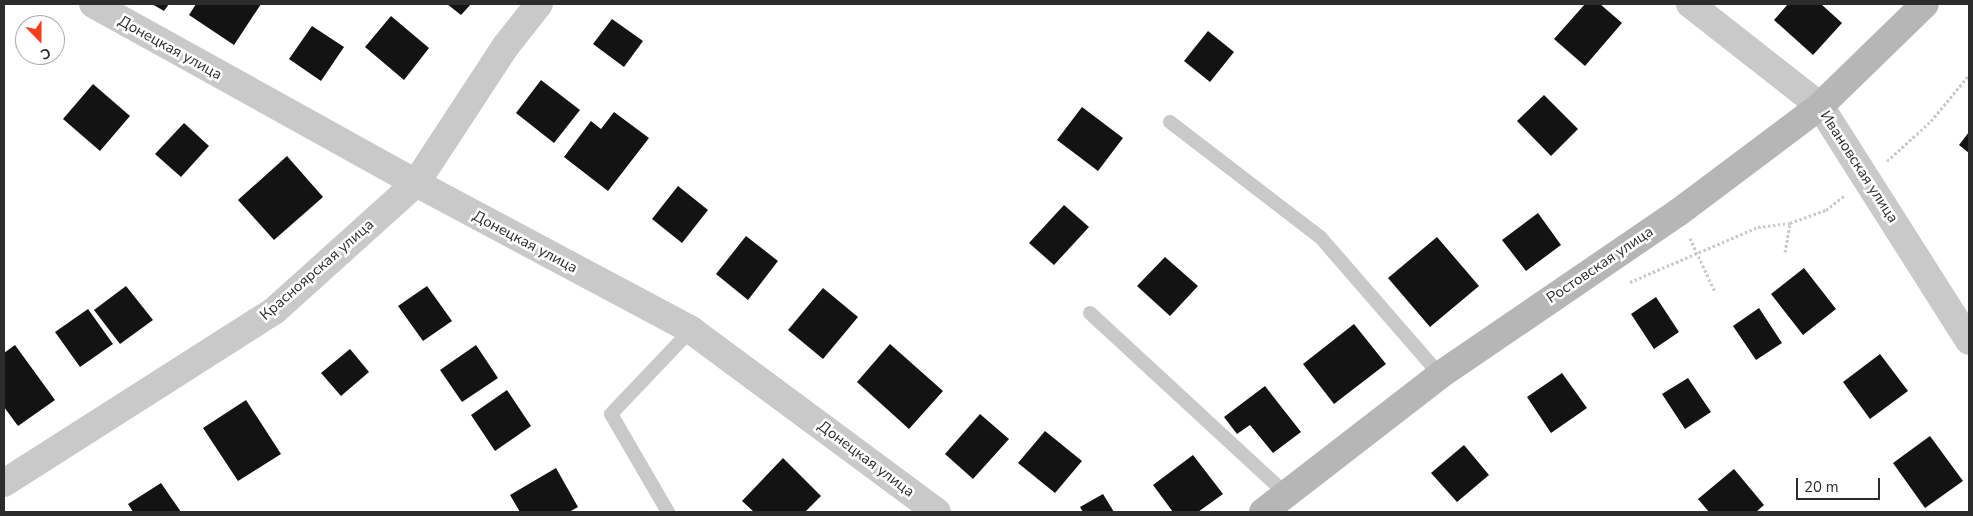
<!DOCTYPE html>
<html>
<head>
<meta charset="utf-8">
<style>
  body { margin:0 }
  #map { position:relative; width:1973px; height:516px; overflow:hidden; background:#fff; font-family:"Nunito Sans",sans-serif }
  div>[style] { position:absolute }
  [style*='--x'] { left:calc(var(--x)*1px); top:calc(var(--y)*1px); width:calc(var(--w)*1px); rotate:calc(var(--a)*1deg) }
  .building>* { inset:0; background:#131313 }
  .path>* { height:3px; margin-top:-1.5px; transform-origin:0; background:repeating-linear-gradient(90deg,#c9c9c9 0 2.5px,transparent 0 5px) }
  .lane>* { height:14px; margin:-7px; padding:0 7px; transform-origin:7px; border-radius:7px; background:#c9c9c9 }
  .street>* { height:28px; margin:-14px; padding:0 14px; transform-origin:14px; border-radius:14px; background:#c9c9c9 }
  .secondary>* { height:28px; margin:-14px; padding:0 14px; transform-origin:14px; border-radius:14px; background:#b6b6b6 }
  span { translate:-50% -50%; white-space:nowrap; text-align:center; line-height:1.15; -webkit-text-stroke:5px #fff; paint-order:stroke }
  .street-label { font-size:15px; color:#2c2c2c }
  .frame { position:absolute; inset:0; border:5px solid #2c2c2c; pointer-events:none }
  .north { position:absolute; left:15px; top:15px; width:50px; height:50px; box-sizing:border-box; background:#fff; border:1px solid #ababab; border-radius:50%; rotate:158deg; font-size:14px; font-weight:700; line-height:20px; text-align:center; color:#2c2c2c }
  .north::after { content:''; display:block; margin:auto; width:18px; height:22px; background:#f53e1b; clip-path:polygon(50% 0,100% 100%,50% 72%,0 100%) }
  .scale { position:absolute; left:1796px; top:478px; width:84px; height:22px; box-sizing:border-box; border:2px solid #2c2c2c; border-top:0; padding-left:6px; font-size:15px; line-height:18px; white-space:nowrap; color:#2c2c2c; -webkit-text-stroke:4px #fff; paint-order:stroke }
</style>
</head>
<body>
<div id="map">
  <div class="building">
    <div style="clip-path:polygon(152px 4px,169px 4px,164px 11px)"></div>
    <div style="clip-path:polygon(196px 4px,261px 4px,234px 45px,189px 15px)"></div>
    <div style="clip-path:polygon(447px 4px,471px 4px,461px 15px)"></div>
    <div style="clip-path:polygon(1585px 4px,1600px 4px,1622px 23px,1585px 66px,1554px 39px)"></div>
    <div style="clip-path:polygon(1788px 4px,1821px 4px,1842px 23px,1813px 55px,1774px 20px)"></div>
    <div style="clip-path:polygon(391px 16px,429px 48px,404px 80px,365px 47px)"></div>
    <div style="clip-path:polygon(612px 19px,643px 41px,624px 67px,593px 44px)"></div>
    <div style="clip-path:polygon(312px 26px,344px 47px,321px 81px,289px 59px)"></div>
    <div style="clip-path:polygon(1208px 31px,1234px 52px,1210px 82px,1184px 61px)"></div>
    <div style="clip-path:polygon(541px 80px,580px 110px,554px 143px,516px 113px)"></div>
    <div style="clip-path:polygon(93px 84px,130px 116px,100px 151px,63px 119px)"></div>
    <div style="clip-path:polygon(1544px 95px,1578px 129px,1551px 156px,1517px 121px)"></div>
    <div style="clip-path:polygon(1082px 107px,1123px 138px,1098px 171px,1057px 140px)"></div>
    <div style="clip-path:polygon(614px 112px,649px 138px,608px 191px,564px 157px,591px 121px,601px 129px)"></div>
    <div style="clip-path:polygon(184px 123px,209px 146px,181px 177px,155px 154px)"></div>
    <div style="clip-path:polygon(1969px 132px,1969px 153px,1959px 145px)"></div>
    <div style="clip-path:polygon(287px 156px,323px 197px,274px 240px,238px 200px)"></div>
    <div style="clip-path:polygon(678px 186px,708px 210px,682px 243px,652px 219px)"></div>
    <div style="clip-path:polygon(1064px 205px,1089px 227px,1054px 265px,1029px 243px)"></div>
    <div style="clip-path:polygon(1538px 213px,1561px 245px,1526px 271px,1502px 240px)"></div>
    <div style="clip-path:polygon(746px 236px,778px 261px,748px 300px,716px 274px)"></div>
    <div style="clip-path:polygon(1437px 237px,1479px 286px,1430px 327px,1388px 278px)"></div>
    <div style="clip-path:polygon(1165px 257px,1198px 286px,1170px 316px,1137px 286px)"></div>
    <div style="clip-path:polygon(1804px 268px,1836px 309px,1803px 335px,1771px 294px)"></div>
    <div style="clip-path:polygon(126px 286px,153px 320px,120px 344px,94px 310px)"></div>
    <div style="clip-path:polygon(427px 286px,452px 321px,423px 341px,398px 306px)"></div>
    <div style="clip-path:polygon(823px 288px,858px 317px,823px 359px,788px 330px)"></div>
    <div style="clip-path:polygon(1656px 297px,1679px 332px,1654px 349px,1631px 314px)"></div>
    <div style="clip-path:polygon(1759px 308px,1782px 343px,1756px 360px,1733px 326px)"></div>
    <div style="clip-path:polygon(88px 309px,113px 344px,80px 367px,55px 332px)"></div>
    <div style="clip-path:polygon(1354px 324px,1386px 364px,1334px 404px,1303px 364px)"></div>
    <div style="clip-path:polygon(890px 344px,943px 391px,909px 429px,857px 382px)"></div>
    <div style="clip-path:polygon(15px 345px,55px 400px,18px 426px,4px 407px,4px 353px)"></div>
    <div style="clip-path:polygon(476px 345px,498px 378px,462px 402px,440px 370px)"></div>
    <div style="clip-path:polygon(350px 349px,369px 372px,341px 396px,321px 373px)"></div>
    <div style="clip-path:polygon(1880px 354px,1908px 391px,1870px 419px,1843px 382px)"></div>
    <div style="clip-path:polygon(1562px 373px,1587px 408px,1551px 433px,1527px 397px)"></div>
    <div style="clip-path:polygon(1688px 378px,1711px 412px,1685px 429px,1662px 394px)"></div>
    <div style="clip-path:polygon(1265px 386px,1301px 432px,1273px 453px,1250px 425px,1237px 434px,1224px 417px)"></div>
    <div style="clip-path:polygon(507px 390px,531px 426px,495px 451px,471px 415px)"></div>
    <div style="clip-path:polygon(246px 400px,281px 454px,238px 481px,203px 428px)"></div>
    <div style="clip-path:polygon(980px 414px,1009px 439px,973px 479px,945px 454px)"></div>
    <div style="clip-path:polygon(1045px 431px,1082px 461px,1055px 493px,1018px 463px)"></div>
    <div style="clip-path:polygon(1930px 436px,1963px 481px,1925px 508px,1893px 463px)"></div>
    <div style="clip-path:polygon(1464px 445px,1489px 475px,1457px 502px,1431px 473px)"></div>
    <div style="clip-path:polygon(1193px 455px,1223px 494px,1198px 512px,1173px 512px,1153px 485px)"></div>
    <div style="clip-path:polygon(783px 458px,821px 496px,805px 512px,754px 512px,742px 501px)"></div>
    <div style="clip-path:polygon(556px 468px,578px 507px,569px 512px,520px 512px,510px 495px)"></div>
    <div style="clip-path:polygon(1734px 469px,1764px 505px,1756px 512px,1709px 512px,1698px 499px)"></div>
    <div style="clip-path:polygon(161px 483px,181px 512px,133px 512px,128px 504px)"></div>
    <div style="clip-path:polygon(1103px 494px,1114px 512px,1083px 512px,1080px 507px)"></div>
  </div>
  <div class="path">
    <div style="--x:1887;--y:161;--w:59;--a:-42.3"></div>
    <div style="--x:1931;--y:121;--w:60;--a:-50.4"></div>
    <div style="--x:1690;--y:238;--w:60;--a:65.2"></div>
    <div style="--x:1785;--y:252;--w:29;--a:-80"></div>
    <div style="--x:1630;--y:282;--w:139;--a:-23.3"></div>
    <div style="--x:1758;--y:227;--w:32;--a:-7"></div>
    <div style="--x:1790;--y:223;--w:38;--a:-20"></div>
    <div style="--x:1826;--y:210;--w:24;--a:-38"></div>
  </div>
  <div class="lane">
    <div style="--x:1170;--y:122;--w:190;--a:37.5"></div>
    <div style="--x:1321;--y:238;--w:181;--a:49"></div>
    <div style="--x:1090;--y:313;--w:267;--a:42.7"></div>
    <div style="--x:668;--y:512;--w:113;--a:-120.2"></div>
    <div style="--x:611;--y:414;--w:116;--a:-46.4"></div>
  </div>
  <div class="street">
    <div style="--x:93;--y:4;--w:369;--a:29"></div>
    <div style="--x:416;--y:183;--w:312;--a:28.1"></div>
    <div style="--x:691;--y:330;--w:306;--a:36.5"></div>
    <div style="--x:1690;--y:4;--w:165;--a:38.1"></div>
    <div style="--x:1820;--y:106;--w:278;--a:57.6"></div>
    <div style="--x:4;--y:483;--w:320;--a:-32.5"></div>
    <div style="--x:274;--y:311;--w:191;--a:-42"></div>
    <div style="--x:416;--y:183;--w:163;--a:-56.8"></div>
    <div style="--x:505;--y:47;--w:55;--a:-51.7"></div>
  </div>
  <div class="secondary">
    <div style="--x:1263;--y:512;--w:224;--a:-37.7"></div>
    <div style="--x:1440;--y:375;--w:289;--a:-34.3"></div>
    <div style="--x:1679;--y:212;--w:176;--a:-36.9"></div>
    <div style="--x:1820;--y:106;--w:146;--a:-44.2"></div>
  </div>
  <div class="street-label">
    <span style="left:170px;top:48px;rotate:29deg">Донецкая улица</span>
    <span style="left:1859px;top:167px;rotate:57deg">Ивановская улица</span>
    <span style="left:525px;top:242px;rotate:28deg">Донецкая улица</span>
    <span style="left:1600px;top:265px;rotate:-34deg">Ростовская улица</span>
    <span style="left:317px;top:270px;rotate:-41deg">Красноярская улица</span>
    <span style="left:866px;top:459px;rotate:37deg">Донецкая улица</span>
  </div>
  <div class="frame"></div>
  <div class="north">С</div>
  <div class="scale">20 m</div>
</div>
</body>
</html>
